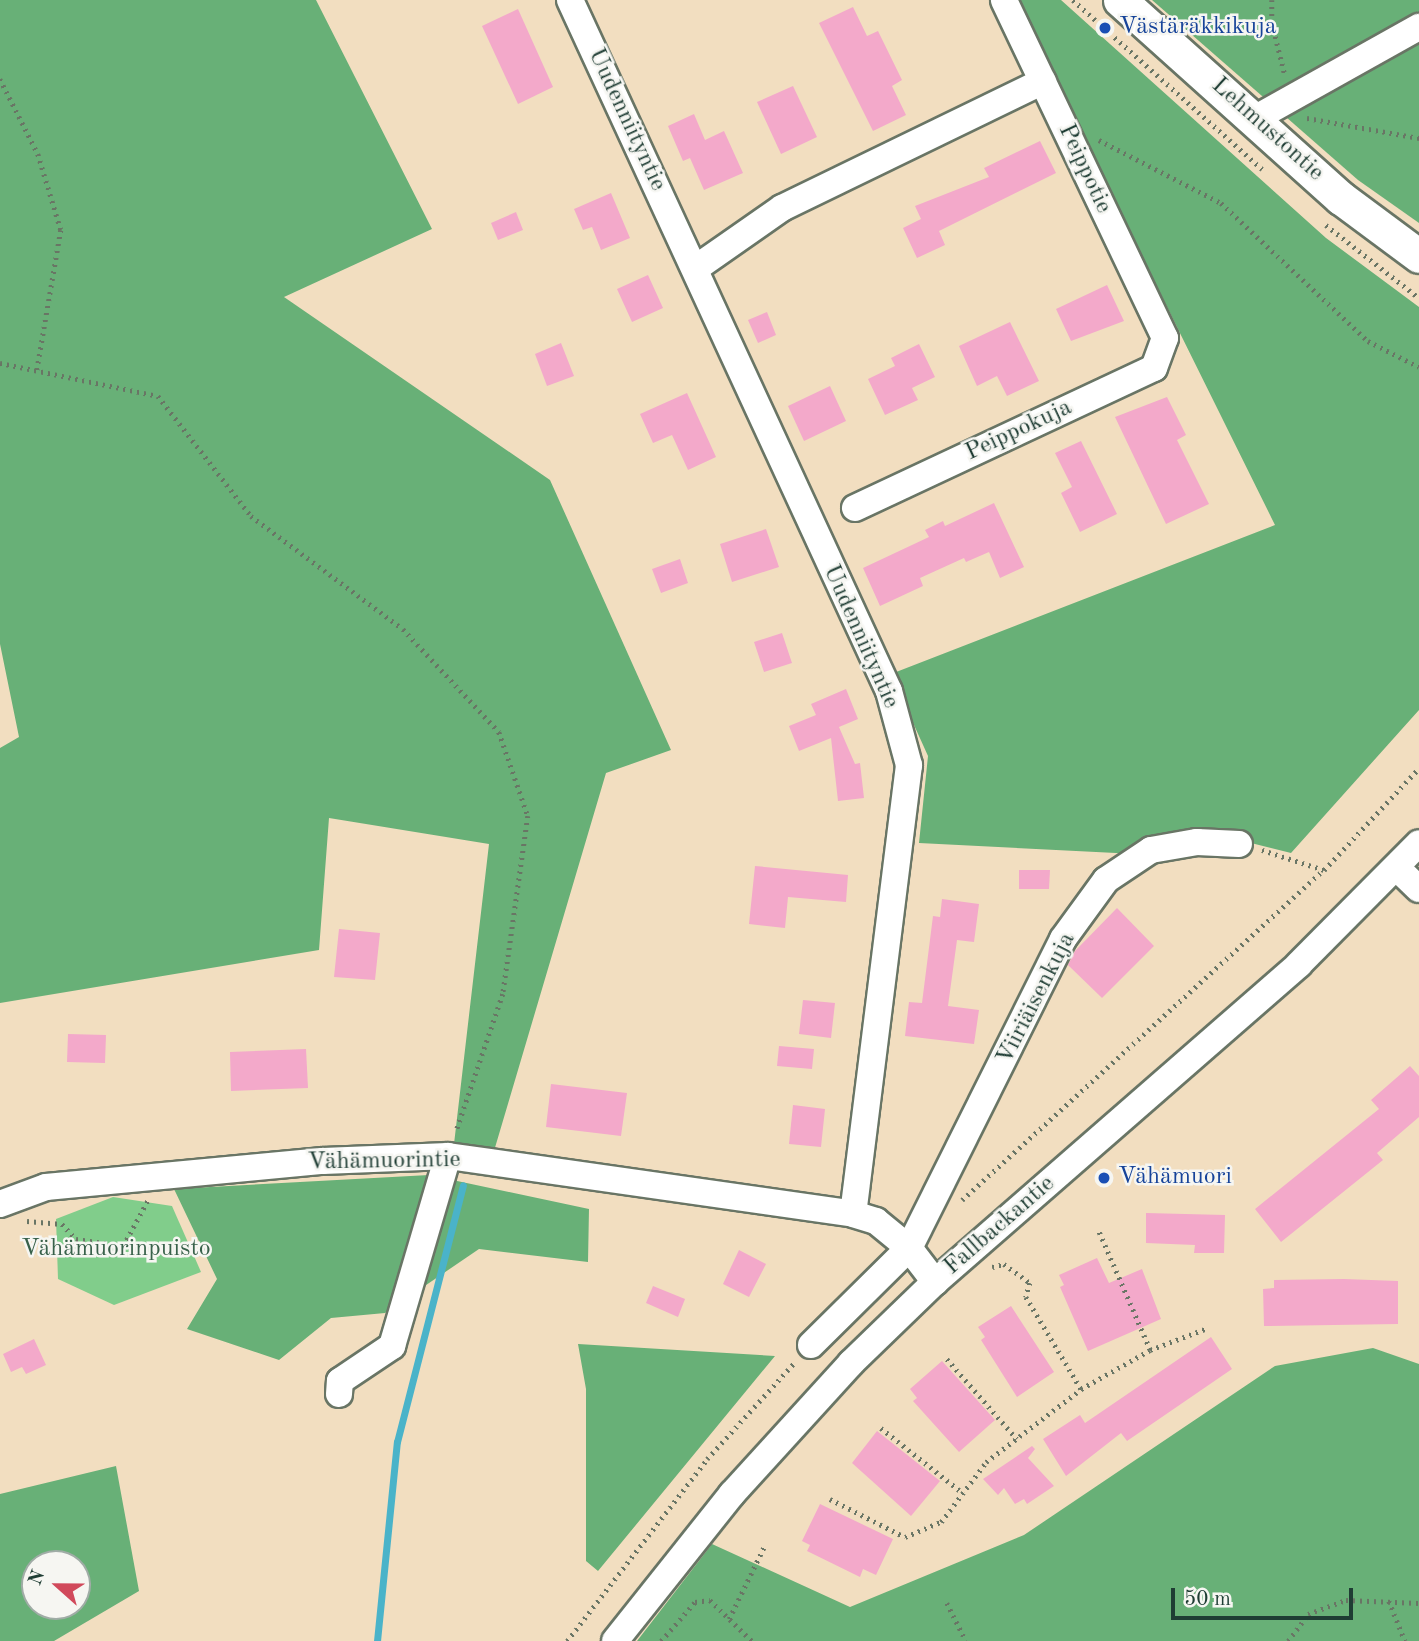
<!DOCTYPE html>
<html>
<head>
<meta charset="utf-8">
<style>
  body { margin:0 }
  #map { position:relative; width:1419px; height:1641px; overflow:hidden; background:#f2dec0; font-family:"Old Standard TT",serif }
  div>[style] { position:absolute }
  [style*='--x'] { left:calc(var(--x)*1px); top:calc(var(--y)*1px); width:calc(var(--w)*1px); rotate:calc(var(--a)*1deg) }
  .green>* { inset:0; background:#81cd8b }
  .forest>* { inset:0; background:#68b077 }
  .stream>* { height:7px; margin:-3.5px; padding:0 3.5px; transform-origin:3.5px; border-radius:3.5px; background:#4ab3c9 }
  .building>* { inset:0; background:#f3a9ca }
  .path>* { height:4.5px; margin-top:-2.25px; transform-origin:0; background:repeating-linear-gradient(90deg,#697565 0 2px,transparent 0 7px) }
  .roads { filter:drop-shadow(2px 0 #697565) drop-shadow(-2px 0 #697565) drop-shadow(0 2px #697565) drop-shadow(0 -2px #697565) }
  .minor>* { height:26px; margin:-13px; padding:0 13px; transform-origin:13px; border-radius:13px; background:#fff }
  .major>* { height:33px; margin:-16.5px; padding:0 16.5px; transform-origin:16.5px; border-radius:16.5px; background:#fff }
  .dots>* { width:19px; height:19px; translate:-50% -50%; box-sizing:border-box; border:4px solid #f6f6f2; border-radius:50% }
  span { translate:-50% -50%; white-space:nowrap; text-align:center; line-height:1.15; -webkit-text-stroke:5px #f6f6f2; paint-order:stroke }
  .transit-label { font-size:24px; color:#164399 }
  .left { translate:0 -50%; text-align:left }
  .street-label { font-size:24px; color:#1f3d34 }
  .park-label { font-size:24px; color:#38614a }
  .north { position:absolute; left:21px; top:1550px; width:70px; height:70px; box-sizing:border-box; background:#f6f6f2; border:2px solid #a0aca6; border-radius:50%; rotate:291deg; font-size:19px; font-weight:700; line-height:28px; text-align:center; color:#1f3d34 }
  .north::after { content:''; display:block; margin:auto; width:24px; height:32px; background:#d1495b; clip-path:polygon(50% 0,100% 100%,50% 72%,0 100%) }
  .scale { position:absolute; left:1171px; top:1588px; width:182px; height:32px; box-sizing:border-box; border:4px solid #1f3d34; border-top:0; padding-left:9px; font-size:21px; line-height:24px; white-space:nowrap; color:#1f3d34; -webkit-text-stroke:5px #f6f6f2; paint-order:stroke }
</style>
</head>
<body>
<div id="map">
  <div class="green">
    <div style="clip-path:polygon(113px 1197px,172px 1206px,201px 1272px,114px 1305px,58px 1279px,56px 1219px)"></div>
  </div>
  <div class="forest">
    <div style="clip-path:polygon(0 0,316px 0,432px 229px,284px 297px,550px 480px,671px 750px,606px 773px,494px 1151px,454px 1144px,489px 844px,329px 818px,319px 950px,0 1003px,0 748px,19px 737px,0 644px)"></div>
    <div style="clip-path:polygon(1015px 0,1061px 0,1326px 238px,1419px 307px,1419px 710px,1291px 853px,1239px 840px,1136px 854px,919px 843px,928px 756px,891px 674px,1275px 525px)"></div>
    <div style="clip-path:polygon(1152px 0,1419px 0,1419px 223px,1358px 180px)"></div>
    <div style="clip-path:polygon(429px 1175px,589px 1209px,588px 1262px,479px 1249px,385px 1313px,331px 1318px,279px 1360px,187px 1329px,217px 1279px,174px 1189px)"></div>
    <div style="clip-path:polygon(578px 1344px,775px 1356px,598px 1571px,586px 1561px,586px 1389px)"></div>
    <div style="clip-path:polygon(1373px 1348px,1419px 1364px,1419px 1641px,637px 1641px,712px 1544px,850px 1607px,1024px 1535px,1275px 1366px)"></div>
    <div style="clip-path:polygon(evenodd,116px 1466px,139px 1591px,54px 1641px,0 1641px,0 1494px,116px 1466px,35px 1564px,77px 1564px,77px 1606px,35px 1606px,35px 1564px)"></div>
  </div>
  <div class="stream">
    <div style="--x:377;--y:1641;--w:200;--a:-84.3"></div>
    <div style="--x:397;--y:1442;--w:265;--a:-75.6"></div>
  </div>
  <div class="building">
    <div style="clip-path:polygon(853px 7px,867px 36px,878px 31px,902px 80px,892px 86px,906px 115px,873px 131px,819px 23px)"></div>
    <div style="clip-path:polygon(518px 9px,553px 87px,518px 104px,482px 26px)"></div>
    <div style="clip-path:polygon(793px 86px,817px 137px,781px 154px,757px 102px)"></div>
    <div style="clip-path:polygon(694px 114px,705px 140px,724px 131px,743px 173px,704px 190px,690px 158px,683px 161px,668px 126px)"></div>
    <div style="clip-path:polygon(1040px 141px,1056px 173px,939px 231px,945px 245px,917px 258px,903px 228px,921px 219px,915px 206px,989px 177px,984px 168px)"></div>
    <div style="clip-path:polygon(611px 193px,630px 238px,601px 250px,592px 227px,583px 230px,574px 209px)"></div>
    <div style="clip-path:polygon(516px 212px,523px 230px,498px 240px,491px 223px)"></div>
    <div style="clip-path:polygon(648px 275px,663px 308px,632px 322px,617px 289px)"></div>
    <div style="clip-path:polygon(1107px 285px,1124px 321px,1071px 341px,1056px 309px)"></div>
    <div style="clip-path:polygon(767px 312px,776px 335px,758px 343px,748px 320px)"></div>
    <div style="clip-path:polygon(1010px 322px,1039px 381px,1007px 396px,997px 376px,977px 386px,959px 346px)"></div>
    <div style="clip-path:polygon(561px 343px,574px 376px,547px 386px,535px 354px)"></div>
    <div style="clip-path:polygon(919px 344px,935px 377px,912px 388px,918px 400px,885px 415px,868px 379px,895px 366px,891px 358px)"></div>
    <div style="clip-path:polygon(830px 386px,846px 421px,804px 441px,788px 406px)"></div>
    <div style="clip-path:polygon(687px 393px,716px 457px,688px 470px,672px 435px,653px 443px,640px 414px)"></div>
    <div style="clip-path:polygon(1167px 397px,1186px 435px,1177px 440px,1209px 504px,1166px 524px,1115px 417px)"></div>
    <div style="clip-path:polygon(1081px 441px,1117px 514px,1080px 532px,1061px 493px,1072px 487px,1055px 453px)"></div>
    <div style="clip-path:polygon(994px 503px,1024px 567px,1000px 578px,989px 552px,966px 562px,964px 558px,920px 578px,923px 586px,880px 606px,863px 568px,929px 537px,925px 530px,943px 521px,945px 526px)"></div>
    <div style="clip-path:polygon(766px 529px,779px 567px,732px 582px,720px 544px)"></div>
    <div style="clip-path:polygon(680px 559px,688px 583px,661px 593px,652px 569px)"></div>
    <div style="clip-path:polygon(782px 633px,792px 663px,764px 672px,754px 642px)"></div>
    <div style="clip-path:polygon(846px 689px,858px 719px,839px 727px,855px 764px,860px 763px,864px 798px,838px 801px,831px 738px,799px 751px,789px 726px,816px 715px,811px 704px)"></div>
    <div style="clip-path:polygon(755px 866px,848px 875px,846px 902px,788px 897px,785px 928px,749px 924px)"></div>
    <div style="clip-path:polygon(1019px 870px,1050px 870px,1049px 889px,1019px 889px)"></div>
    <div style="clip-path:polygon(942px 899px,979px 904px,974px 942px,957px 940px,948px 1006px,979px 1010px,974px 1044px,905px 1036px,909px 1002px,922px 1003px,933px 916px,940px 917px)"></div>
    <div style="clip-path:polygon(1117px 908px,1154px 946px,1102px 998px,1068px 965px,1075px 951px)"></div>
    <div style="clip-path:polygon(339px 929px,380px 933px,375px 980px,334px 977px)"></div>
    <div style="clip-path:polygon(803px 1000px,835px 1003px,831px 1038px,799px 1034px)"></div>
    <div style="clip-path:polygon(68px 1034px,106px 1035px,105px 1063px,67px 1062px)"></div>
    <div style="clip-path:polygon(779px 1046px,814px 1049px,812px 1069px,777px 1066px)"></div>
    <div style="clip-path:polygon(306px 1049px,308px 1088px,231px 1091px,230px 1052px)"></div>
    <div style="clip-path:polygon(1410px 1066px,1419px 1076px,1419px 1117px,1377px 1153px,1383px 1160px,1281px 1242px,1255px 1209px,1379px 1109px,1371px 1100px)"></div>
    <div style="clip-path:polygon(551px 1084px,627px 1093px,621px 1136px,546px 1127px)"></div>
    <div style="clip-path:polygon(793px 1105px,825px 1109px,821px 1147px,789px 1144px)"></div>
    <div style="clip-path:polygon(1146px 1213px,1225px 1215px,1224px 1253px,1194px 1253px,1195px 1245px,1146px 1243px)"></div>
    <div style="clip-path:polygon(739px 1250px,766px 1264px,749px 1297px,723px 1284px)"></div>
    <div style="clip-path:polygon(1097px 1258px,1109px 1283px,1142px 1269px,1161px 1319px,1088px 1351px,1060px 1287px,1064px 1285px,1059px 1275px)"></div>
    <div style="clip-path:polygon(1344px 1279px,1398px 1281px,1398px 1324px,1264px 1326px,1263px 1289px,1274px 1288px,1274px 1280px)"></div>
    <div style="clip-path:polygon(653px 1286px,685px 1299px,678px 1317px,646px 1303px)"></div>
    <div style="clip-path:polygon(1011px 1306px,1054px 1372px,1017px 1397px,981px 1340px,985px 1337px,978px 1327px)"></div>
    <div style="clip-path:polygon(1211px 1337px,1232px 1369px,1127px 1441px,1121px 1433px,1066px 1476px,1043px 1439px,1080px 1415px,1085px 1423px)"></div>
    <div style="clip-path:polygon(34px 1339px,46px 1365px,26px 1374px,22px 1367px,11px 1372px,3px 1354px)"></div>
    <div style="clip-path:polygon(942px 1361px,995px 1420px,959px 1452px,913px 1401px,917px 1398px,910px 1389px)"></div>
    <div style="clip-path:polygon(877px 1431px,940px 1481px,911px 1516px,852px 1463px)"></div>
    <div style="clip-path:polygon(1032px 1446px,1035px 1449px,1028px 1458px,1054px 1486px,1027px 1504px,1024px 1499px,1015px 1504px,1004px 1488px,998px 1495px,983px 1479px)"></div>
    <div style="clip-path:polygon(820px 1504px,893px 1539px,876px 1575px,863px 1569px,860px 1577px,807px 1551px,810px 1545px,802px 1541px)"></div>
  </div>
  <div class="path">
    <div style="--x:1073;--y:0;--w:254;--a:41.8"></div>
    <div style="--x:1272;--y:0;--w:23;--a:90"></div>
    <div style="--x:1272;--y:23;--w:54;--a:76"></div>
    <div style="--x:0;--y:79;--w:84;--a:63.1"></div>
    <div style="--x:38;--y:154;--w:79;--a:73.2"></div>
    <div style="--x:61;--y:230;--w:143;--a:99.7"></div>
    <div style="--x:1307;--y:118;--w:114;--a:10.1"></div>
    <div style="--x:1099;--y:140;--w:137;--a:27.3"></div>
    <div style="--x:1221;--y:203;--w:202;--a:43.2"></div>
    <div style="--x:1368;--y:341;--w:57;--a:27"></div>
    <div style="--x:1326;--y:225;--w:118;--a:38.1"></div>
    <div style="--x:0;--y:363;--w:161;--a:11.8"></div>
    <div style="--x:158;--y:396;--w:152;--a:52.2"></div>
    <div style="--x:251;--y:516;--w:189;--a:36.6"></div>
    <div style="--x:403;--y:629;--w:141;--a:47"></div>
    <div style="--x:499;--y:732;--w:89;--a:71"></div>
    <div style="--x:528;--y:816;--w:180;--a:98"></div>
    <div style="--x:503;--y:994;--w:146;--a:108.8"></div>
    <div style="--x:1262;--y:850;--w:65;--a:17.9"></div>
    <div style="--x:962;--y:1200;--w:490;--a:-42.4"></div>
    <div style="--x:1324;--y:870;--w:139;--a:-47"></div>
    <div style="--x:27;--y:1221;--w:35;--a:5"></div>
    <div style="--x:62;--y:1224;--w:21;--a:47"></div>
    <div style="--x:76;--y:1239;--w:48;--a:8.5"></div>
    <div style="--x:123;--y:1246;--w:52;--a:-61.5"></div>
    <div style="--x:992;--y:1267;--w:12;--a:-14"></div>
    <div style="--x:1004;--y:1264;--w:32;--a:36"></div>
    <div style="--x:1030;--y:1283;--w:15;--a:106"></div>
    <div style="--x:1026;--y:1297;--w:107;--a:59.1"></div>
    <div style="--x:1150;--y:1350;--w:59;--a:-20.9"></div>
    <div style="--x:947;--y:1359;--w:106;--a:48.8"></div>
    <div style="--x:881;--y:1428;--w:105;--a:38.4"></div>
    <div style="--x:830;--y:1499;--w:84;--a:26.9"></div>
    <div style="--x:905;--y:1537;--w:39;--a:-23"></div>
    <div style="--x:941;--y:1522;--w:75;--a:-53.1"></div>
    <div style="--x:986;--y:1462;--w:120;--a:-37.5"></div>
    <div style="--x:1081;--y:1389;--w:79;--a:-29.5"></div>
    <div style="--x:1150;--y:1350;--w:131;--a:-113.4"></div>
    <div style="--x:1389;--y:1601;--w:43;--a:68.2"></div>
    <div style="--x:947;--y:1603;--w:42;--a:63.4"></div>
    <div style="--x:729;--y:1619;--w:80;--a:-64.1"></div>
    <div style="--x:567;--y:1641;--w:230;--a:-52.4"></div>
    <div style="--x:707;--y:1459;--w:132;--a:-47.8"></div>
    <div style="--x:661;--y:1641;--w:52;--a:-48.9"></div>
    <div style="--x:695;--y:1602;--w:15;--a:-8"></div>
    <div style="--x:710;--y:1600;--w:59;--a:44.3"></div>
    <div style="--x:1288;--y:1641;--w:34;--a:-53"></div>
    <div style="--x:1308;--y:1614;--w:40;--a:-20.2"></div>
    <div style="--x:1346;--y:1600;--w:73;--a:2.4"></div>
  </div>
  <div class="roads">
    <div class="minor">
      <div style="--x:570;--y:0;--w:761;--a:65.22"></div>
      <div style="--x:889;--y:691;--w:77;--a:74.9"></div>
      <div style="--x:909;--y:765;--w:452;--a:97.1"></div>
      <div style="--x:853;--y:1214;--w:24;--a:17"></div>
      <div style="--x:876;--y:1221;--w:43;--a:39.3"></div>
      <div style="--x:909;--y:1248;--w:43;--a:52.6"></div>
      <div style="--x:1256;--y:118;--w:187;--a:-29.2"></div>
      <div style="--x:696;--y:268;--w:105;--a:-34.9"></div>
      <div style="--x:782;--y:208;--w:290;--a:-25.9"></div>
      <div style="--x:855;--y:508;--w:330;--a:-25.1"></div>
      <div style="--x:1154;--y:368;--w:32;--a:-70"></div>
      <div style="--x:1165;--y:338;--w:374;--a:-115.5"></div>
      <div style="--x:1397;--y:868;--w:30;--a:44"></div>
      <div style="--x:0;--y:1204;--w:49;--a:-20.3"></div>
      <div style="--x:46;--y:1187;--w:278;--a:-5.4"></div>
      <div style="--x:323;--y:1161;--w:125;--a:-2.3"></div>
      <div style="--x:448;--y:1156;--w:409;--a:8.1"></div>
      <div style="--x:811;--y:1345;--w:138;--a:-44.7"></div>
      <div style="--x:909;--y:1248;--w:345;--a:-63.5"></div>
      <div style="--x:1063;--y:939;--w:73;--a:-53.9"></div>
      <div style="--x:1106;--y:880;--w:54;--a:-33.7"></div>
      <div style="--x:1151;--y:850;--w:47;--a:-9.9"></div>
      <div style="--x:1197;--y:842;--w:42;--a:2.7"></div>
      <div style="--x:339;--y:1394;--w:13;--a:-86"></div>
      <div style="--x:340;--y:1381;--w:63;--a:-33.9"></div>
      <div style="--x:392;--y:1346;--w:198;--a:-73.6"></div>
      <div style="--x:615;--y:1641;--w:188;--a:-51.5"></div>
      <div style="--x:732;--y:1494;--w:177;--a:-47.7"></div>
      <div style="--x:851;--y:1363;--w:117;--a:-44"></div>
      <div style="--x:935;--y:1282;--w:483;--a:-41.1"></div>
      <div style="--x:1299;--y:964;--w:170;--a:-45.2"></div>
    </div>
    <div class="major">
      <div style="--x:1120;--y:0;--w:297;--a:41.9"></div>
      <div style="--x:1341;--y:198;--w:97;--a:36.6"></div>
    </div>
  </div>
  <div class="dots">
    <div style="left:1105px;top:28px;background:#1a4fb4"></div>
    <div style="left:1104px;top:1178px;background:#1a4fb4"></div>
  </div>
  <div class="transit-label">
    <span class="left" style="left:1119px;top:28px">Västäräkkikuja</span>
    <span class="left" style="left:1118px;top:1178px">Vähämuori</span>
  </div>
  <div class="street-label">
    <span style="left:626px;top:120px;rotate:65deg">Uudenniityntie</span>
    <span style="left:1267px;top:130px;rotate:42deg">Lehmustontie</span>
    <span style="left:1084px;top:169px;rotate:65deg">Peippotie</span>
    <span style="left:1019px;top:431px;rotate:-25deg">Peippokuja</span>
    <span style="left:860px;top:637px;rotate:66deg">Uudenniityntie</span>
    <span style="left:1037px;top:999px;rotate:-63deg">Viiriäisenkuja</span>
    <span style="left:384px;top:1162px;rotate:-1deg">Vähämuorintie</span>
    <span style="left:1000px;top:1226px;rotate:-41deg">Fallbackantie</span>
  </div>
  <div class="park-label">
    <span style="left:116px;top:1250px">Vähämuorinpuisto</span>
  </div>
  <div class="north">N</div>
  <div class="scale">50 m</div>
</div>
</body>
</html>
